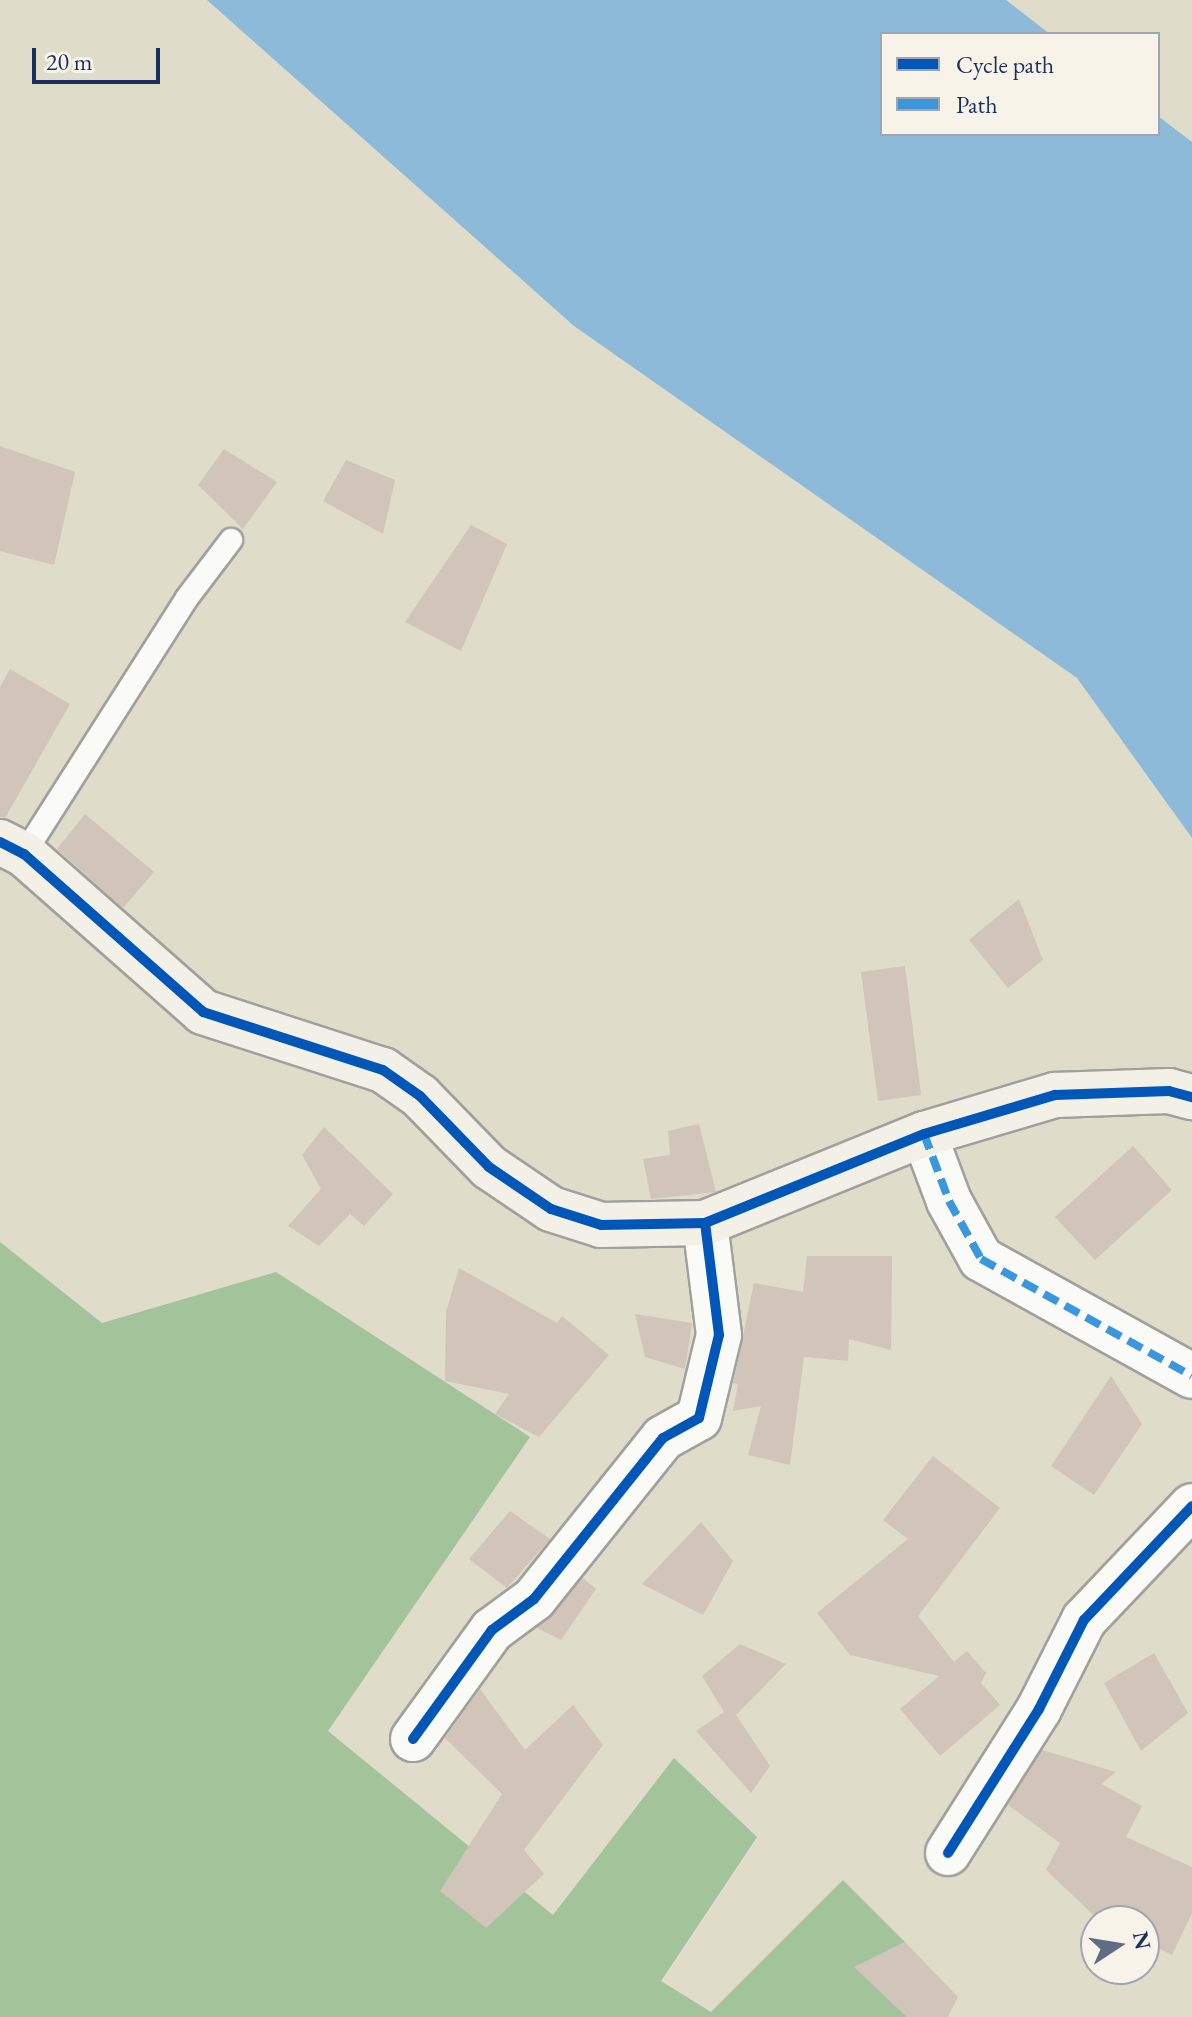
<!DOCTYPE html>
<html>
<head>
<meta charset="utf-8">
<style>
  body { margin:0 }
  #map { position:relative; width:1192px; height:2017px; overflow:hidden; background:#dfdcc9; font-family:"EB Garamond",serif }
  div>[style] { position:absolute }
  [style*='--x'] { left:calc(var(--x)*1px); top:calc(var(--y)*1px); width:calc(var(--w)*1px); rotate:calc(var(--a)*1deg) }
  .forest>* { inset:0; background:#a3c49a }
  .water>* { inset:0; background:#8cbad8 }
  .building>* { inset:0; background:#d0c5b8 }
  .roads { filter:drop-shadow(2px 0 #a0a19c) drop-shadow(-2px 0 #a0a19c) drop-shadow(0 2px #a0a19c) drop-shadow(0 -2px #a0a19c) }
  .lane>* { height:22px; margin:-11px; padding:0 11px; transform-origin:11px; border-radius:11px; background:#fafaf7 }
  .street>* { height:44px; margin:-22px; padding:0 22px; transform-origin:22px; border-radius:22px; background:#fafaf7 }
  .secondary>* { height:44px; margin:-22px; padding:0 22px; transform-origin:22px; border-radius:22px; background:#f3f0e8 }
  .quiet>* { height:8px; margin-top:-4px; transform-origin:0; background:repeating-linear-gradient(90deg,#3a97de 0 16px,transparent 0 24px) }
  .cycleway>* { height:10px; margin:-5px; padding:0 5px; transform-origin:5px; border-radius:5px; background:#0057b8 }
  span { translate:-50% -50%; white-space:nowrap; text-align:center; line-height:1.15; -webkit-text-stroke:6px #f7f3e8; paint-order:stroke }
  .legend { position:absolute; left:880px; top:32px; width:280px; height:104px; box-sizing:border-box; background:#f7f3e8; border:2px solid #9fa5b1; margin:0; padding:10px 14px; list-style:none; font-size:24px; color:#1b2f5e }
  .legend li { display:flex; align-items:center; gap:16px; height:40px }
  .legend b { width:40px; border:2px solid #9fa5b1 }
  .north { position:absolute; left:1080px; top:1905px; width:80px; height:80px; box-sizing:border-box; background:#f7f3e8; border:2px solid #9fa5b1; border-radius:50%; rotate:78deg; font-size:22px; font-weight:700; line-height:32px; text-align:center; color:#1b2f5e }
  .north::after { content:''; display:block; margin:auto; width:28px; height:36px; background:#606c83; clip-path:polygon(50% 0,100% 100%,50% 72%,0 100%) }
  .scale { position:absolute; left:32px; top:48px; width:128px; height:36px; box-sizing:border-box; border:4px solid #1b2f5e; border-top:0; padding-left:10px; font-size:24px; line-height:28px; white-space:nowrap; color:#1b2f5e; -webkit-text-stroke:6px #f7f3e8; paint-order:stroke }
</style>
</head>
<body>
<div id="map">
  <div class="forest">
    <div style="clip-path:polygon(0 1242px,102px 1323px,276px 1272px,530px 1437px,328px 1731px,553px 1915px,674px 1758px,757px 1837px,661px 1981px,711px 2012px,843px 1880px,905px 1942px,855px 1967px,907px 2017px,0 2017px)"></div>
  </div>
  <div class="water">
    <div style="clip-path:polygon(207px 0,1006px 0,1050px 34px,882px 34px,882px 134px,1158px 134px,1158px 116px,1192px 142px,1192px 838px,1077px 678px,574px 326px)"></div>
  </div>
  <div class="building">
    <div style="clip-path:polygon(0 446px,75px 472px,54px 565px,0 551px)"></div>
    <div style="clip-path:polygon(224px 449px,277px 482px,243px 529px,198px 485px)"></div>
    <div style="clip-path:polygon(346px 460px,395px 480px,383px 534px,323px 501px)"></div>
    <div style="clip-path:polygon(471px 525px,507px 544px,461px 651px,405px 622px)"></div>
    <div style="clip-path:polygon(10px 669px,70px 704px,5px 818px,0 817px,0 687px)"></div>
    <div style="clip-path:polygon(85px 814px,154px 872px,123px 908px,57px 849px)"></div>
    <div style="clip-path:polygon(1019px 899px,1043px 960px,1008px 988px,969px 940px)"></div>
    <div style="clip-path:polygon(905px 966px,921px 1095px,878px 1101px,861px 972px)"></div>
    <div style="clip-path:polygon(699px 1124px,716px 1192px,651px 1199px,643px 1159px,670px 1155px,668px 1131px)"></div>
    <div style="clip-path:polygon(324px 1127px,393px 1194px,364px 1226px,350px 1214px,319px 1246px,288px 1226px,321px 1189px,302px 1155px)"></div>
    <div style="clip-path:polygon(1133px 1146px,1172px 1190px,1095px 1260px,1055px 1217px)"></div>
    <div style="clip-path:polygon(807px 1256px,892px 1256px,891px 1350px,849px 1339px,848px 1361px,804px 1357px,790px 1465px,748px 1455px,761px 1406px,733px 1411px,738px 1384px,733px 1383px,754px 1283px,803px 1292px)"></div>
    <div style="clip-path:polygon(459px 1268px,557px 1323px,562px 1316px,609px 1355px,539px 1437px,495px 1414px,509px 1394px,445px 1381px,446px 1312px)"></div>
    <div style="clip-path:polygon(635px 1314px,692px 1323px,685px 1369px,645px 1357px)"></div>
    <div style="clip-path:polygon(1111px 1376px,1142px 1424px,1094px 1495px,1051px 1466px)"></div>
    <div style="clip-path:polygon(933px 1456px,1000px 1508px,918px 1616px,954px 1662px,967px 1651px,986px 1673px,981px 1683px,1000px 1705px,940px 1756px,900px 1709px,939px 1676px,850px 1655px,817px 1613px,908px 1539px,883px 1520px)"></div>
    <div style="clip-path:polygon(510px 1511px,550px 1539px,507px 1588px,469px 1559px)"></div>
    <div style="clip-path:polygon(701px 1522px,733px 1561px,703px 1615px,642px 1584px)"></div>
    <div style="clip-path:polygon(583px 1578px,596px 1589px,561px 1640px,537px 1628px)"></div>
    <div style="clip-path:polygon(740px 1644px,786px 1664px,736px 1715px,770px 1766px,751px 1793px,696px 1731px,724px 1712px,702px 1676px)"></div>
    <div style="clip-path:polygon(1154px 1653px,1188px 1713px,1141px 1751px,1104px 1683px)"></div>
    <div style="clip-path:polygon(480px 1689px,525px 1750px,573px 1705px,603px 1745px,524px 1850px,544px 1874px,486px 1928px,440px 1891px,502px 1794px,445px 1738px)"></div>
    <div style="clip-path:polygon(1042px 1750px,1116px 1772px,1101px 1784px,1142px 1806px,1126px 1837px,1192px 1867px,1192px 1913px,1172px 1955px,1144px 1941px,1144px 1921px,1100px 1921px,1046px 1870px,1060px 1843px,1008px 1805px)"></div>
    <div style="clip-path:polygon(905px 1942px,958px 1997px,948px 2017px,907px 2017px,854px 1967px)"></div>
  </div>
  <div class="roads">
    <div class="lane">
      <div style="--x:24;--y:854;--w:303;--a:-57.5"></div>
      <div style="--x:187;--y:598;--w:73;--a:-52.8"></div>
    </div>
    <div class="street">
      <div style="--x:924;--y:1134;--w:72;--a:69.5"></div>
      <div style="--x:949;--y:1201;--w:66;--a:61.1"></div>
      <div style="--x:981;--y:1259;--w:241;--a:29"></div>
      <div style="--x:413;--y:1739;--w:135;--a:-54.1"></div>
      <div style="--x:492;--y:1630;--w:52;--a:-36.4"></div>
      <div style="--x:534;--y:1599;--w:206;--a:-51.3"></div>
      <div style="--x:663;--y:1438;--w:41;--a:-29.1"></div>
      <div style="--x:699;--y:1418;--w:85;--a:-76.5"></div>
      <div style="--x:719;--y:1335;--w:113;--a:-97.1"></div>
      <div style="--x:948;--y:1853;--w:170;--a:-57.7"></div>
      <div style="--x:1039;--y:1709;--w:100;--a:-63.2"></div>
      <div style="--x:1084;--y:1620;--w:157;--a:-46.5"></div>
    </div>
    <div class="secondary">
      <div style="--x:0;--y:842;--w:27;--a:27"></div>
      <div style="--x:24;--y:854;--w:239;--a:41.4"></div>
      <div style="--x:203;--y:1012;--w:189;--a:17.9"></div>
      <div style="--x:383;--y:1070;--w:45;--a:35.1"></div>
      <div style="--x:420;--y:1096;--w:99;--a:45.8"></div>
      <div style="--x:489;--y:1167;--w:75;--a:34.1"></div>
      <div style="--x:551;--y:1209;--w:52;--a:17.7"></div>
      <div style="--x:601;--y:1225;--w:104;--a:-1.1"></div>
      <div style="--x:705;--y:1223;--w:236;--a:-22.1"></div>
      <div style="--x:924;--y:1134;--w:137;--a:-16.6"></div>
      <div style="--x:1055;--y:1095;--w:114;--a:-2"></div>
      <div style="--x:1169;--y:1091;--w:24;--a:15"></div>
    </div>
  </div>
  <div class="quiet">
    <div style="--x:924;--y:1134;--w:72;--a:69.5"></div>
    <div style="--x:949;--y:1201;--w:66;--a:61.1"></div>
    <div style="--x:981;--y:1259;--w:241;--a:29"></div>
  </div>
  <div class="cycleway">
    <div style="--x:0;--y:842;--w:27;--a:27"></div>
    <div style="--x:24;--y:854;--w:239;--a:41.4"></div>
    <div style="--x:203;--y:1012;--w:189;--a:17.9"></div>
    <div style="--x:383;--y:1070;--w:45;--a:35.1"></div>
    <div style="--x:420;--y:1096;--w:99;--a:45.8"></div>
    <div style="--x:489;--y:1167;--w:75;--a:34.1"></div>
    <div style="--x:551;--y:1209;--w:52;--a:17.7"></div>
    <div style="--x:601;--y:1225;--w:104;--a:-1.1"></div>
    <div style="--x:705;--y:1223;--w:236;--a:-22.1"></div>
    <div style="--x:924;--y:1134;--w:137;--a:-16.6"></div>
    <div style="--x:1055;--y:1095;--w:114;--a:-2"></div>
    <div style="--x:1169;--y:1091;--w:24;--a:15"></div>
    <div style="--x:413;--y:1739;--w:135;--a:-54.1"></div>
    <div style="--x:492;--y:1630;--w:52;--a:-36.4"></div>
    <div style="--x:534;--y:1599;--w:206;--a:-51.3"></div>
    <div style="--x:663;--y:1438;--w:41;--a:-29.1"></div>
    <div style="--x:699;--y:1418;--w:85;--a:-76.5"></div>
    <div style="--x:719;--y:1335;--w:113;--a:-97.1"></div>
    <div style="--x:948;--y:1853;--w:170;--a:-57.7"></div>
    <div style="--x:1039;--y:1709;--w:100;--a:-63.2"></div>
    <div style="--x:1084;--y:1620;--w:157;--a:-46.5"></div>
  </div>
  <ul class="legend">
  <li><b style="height:10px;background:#0057b8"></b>Cycle path</li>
  <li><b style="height:10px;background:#3a97de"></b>Path</li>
  </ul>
  <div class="north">N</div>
  <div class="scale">20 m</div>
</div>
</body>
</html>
